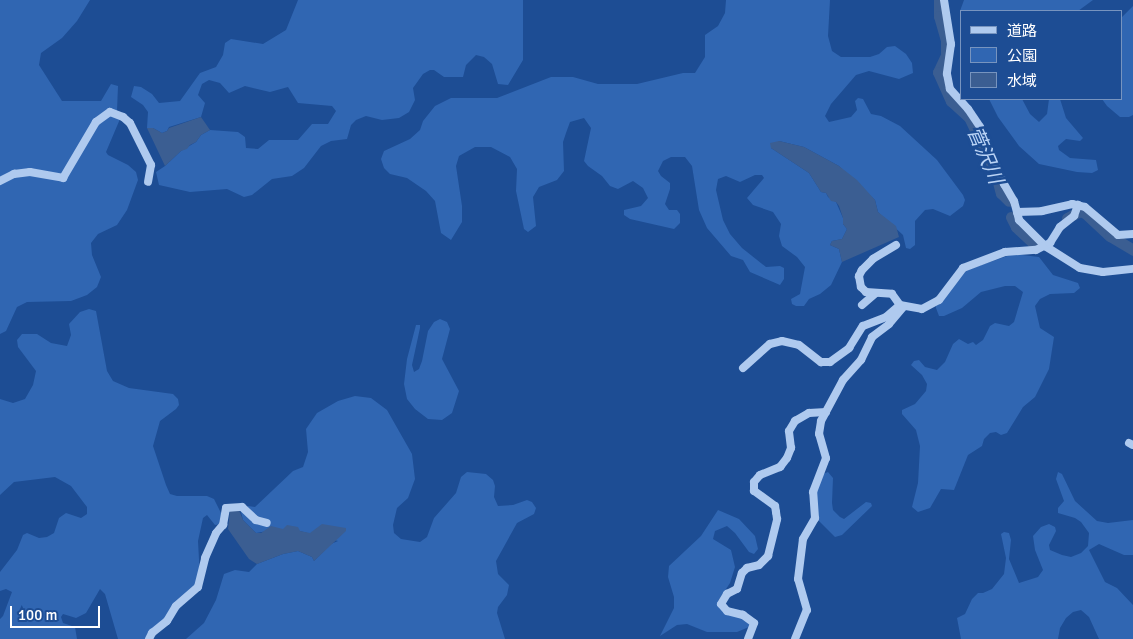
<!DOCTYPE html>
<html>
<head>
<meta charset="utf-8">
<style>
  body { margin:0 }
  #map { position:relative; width:1133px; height:639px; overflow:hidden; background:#1d4d94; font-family:Signika,"Noto Sans JP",sans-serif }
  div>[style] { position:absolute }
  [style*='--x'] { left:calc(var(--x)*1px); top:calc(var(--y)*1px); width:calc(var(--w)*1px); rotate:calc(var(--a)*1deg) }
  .green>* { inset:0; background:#3066b2 }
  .water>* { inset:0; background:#3b5e92 }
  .river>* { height:11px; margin:-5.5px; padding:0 5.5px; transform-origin:5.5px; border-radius:5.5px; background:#3b5e92 }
  .minor>* { height:8px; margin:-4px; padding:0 4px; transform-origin:4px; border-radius:4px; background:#afcaef }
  span { translate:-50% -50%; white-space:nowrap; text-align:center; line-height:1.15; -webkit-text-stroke:5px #1d4d94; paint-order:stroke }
  .water-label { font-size:20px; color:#bbd4f6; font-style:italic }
  .legend { position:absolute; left:960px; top:10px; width:162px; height:90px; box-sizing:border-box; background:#1d4d94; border:1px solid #7794bf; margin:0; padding:6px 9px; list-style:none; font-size:15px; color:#fff }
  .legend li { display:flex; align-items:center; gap:10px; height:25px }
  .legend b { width:25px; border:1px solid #7794bf }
  .scale { position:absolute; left:10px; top:606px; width:90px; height:22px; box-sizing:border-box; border:2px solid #fff; border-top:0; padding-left:6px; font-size:15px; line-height:18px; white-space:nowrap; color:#fff; -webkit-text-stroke:4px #1d4d94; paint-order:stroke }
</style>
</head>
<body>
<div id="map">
  <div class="green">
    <div style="clip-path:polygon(0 0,90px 0,77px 21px,62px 38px,41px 53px,39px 65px,62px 101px,101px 101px,111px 84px,118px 86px,117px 111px,120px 119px,106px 152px,108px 155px,128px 165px,136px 172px,138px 180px,127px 210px,117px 225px,98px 234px,91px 243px,92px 255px,101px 277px,97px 287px,87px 295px,71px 301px,27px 302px,17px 307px,6px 331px,0 334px)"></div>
    <div style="clip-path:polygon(298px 0,523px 0,523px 60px,508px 85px,498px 84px,492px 64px,484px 57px,476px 55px,466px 65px,463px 77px,444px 77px,434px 70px,430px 70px,423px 74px,413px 88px,415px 100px,409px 112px,399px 118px,382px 120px,366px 116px,356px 120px,351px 125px,347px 139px,331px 141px,321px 146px,304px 168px,292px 176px,272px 179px,252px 195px,244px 197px,227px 189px,190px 192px,159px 185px,156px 172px,165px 166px,181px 151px,196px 142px,201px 135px,210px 130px,238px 132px,245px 137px,246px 148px,258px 149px,269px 140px,298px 140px,312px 124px,328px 124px,336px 111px,332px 106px,298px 103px,288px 87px,270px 92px,245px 86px,229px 93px,220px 83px,209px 80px,202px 84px,198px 95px,205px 103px,201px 117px,169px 127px,167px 131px,162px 133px,153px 128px,147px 128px,148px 112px,143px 105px,131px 97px,134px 86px,141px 87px,152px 94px,159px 103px,180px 101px,200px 73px,216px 67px,223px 55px,225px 43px,231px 39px,263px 44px,286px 30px)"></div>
    <div style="clip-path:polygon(726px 0,830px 0,828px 36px,832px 51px,841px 57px,870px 57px,879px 54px,887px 47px,895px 46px,906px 54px,912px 63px,913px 73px,899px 79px,869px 71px,856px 75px,831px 104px,825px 116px,829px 122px,851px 117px,857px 110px,855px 101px,858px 98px,863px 99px,871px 114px,881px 116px,900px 126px,937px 160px,963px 195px,965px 200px,963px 206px,950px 216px,933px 209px,925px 210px,915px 221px,915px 245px,910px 249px,906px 248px,903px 235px,878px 212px,875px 200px,839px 166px,804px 147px,779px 141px,771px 148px,809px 173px,821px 192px,826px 193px,828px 197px,836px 202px,843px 218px,843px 224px,847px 229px,842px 239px,832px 241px,830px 245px,839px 249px,842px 262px,831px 285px,820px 294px,809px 299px,804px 306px,796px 306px,792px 304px,791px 299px,800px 294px,805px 267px,797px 257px,782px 246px,779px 236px,781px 224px,773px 212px,753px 205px,747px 198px,764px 178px,762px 175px,755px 175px,740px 182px,726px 176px,718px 179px,716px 190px,723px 220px,730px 234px,742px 248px,766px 267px,780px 266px,784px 268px,784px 279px,780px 285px,750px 272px,743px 260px,731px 256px,707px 228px,699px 210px,692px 166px,685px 157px,671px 157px,663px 161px,658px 171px,661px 176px,670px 183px,670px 189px,665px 204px,669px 210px,677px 210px,680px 214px,680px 223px,674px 229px,630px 219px,624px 215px,624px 210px,641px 206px,648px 198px,643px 188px,633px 181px,618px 189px,610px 186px,602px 176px,588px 166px,584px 161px,591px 128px,584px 118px,570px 122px,566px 133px,563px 142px,564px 171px,557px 180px,539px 187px,533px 197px,536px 226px,528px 232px,524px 229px,516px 191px,517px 169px,510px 157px,491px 147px,475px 147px,459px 156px,456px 166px,462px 206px,462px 222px,451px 240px,441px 233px,435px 201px,426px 191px,407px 178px,390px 174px,384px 168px,381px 159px,384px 151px,410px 139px,420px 130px,423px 121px,435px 106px,451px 98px,497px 98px,551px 77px,573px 77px,598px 84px,637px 84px,683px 73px,695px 73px,705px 57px,705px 35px,718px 26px,725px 13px)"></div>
    <div style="clip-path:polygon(964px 0,1093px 0,1078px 11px,962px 11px,962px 19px,960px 11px)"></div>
    <div style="clip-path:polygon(1133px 6px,1133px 115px,1129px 117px,1120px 117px,1107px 106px,1102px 99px,1122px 99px,1122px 17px)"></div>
    <div style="clip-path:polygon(989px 99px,1022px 99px,1030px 114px,1039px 122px,1047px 114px,1049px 99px,1060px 99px,1066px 118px,1083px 138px,1080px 141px,1066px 139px,1058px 146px,1059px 150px,1070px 158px,1096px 160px,1098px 170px,1092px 173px,1077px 172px,1039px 164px,1019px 146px,998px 117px)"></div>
    <div style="clip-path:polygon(1013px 254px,1039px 257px,1053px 275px,1078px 283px,1080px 288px,1074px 293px,1050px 294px,1040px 299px,1035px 306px,1040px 328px,1054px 337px,1049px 369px,1035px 397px,1023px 407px,1007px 433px,1001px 435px,996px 432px,990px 433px,984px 439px,982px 446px,968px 455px,954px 490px,941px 489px,930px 508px,918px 512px,912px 507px,918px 483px,920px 446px,916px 430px,902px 414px,902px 410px,915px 404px,926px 391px,927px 384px,922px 375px,911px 365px,914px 361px,919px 360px,925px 367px,937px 370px,945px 362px,953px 344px,959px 339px,968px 344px,973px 342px,976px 345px,983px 340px,990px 326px,995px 323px,1009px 326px,1014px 322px,1023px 292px,1015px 286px,1005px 286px,981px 292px,962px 308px,944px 316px,939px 316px,936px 308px,936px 304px,967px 270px)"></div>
    <div style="clip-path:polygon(89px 309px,96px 311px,107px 371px,113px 381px,129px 388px,173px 394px,178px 399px,179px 405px,176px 409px,160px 421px,153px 446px,166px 485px,170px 494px,177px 496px,207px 496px,214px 499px,223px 517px,222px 524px,215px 525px,207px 515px,203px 518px,198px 541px,200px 578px,197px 585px,147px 639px,118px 639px,105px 594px,100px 589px,86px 613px,76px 618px,63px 614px,61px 617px,63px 623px,75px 627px,77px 639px,0 639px,0 619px,3px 616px,12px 592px,6px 589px,0 591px,0 572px,17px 550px,23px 535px,27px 533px,39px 538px,47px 537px,54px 533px,59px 518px,66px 513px,81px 518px,87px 514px,87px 507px,71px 486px,55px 477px,14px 482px,0 495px,0 399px,13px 403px,25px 399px,33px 385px,36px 371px,18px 347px,17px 340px,22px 334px,37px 334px,51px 343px,67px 346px,71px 335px,69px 324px,80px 312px)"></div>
    <div style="clip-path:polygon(440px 319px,447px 322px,450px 329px,442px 359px,459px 391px,452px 413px,442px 420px,428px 419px,415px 409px,407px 399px,404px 384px,407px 359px,416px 325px,420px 325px,420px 328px,412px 365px,414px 372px,419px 369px,422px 361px,428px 331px,434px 322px)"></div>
    <div style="clip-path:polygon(355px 396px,371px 398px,387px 410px,412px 454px,415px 479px,408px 498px,397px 508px,393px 525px,394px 533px,401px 539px,420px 542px,427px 537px,434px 518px,456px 493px,461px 477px,467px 472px,486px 474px,493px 480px,495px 486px,494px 497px,498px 506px,513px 505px,527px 500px,532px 502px,536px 508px,534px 514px,517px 523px,496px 561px,498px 574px,509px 585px,507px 595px,498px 607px,497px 613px,505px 639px,186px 639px,204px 623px,216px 600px,224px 574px,235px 570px,249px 572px,257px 564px,283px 554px,298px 551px,312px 557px,314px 561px,331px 544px,338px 541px,300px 531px,279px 529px,256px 533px,243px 520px,241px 512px,248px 506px,255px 507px,293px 471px,303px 467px,308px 452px,306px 429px,317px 413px,338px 401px)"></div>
    <div style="clip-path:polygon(828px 472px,833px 478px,832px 503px,833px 510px,840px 517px,844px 519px,866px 502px,871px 503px,872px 506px,842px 535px,835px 537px,815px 517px,816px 482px,823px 474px)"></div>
    <div style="clip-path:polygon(1058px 472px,1062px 474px,1075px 501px,1097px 521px,1108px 523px,1133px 520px,1133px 555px,1124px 555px,1099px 544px,1089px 550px,1105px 582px,1117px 588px,1133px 605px,1133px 639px,1099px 639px,1089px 617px,1081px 610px,1073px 612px,1066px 618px,1060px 628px,1058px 639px,961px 639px,957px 618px,965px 614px,972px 599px,978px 593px,983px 593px,992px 589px,1004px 574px,1006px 558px,1001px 534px,1004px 532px,1009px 533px,1011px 540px,1009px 559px,1019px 583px,1038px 577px,1043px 570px,1035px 550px,1033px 536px,1041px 527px,1049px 524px,1055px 527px,1056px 531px,1049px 545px,1050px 550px,1062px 555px,1071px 557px,1081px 553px,1088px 546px,1089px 533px,1081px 522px,1075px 518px,1058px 513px,1058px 508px,1064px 501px,1056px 479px)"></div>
    <div style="clip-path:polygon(718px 510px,739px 519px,755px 536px,758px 549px,754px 554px,749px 552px,735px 533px,727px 526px,715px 531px,713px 539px,731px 550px,735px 567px,730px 583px,718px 601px,719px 606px,751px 620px,749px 627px,737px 632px,707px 632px,687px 624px,677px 625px,660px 636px,674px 608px,674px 597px,668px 577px,669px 566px,701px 536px)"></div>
  </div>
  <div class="water">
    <div style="clip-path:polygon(201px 117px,210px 130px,201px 135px,196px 142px,190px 145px,187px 149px,181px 151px,165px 166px,147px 128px,153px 128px,162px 133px,167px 131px,169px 128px)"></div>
    <div style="clip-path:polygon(779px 141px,804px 147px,839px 166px,857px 180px,875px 200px,878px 212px,896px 226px,899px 237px,842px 262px,839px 249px,830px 245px,832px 241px,842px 239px,847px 229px,843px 224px,843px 218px,839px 206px,836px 202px,831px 201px,826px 193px,821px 192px,809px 173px,771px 148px,770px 143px)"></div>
    <div style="clip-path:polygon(239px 510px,243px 520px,256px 533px,261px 533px,271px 526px,283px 529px,287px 525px,298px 527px,300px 531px,310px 533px,322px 524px,346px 528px,346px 531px,314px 561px,312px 557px,298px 551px,283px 554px,257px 564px,249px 559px,228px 529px,230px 511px)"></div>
  </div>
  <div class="river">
    <div style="--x:939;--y:0;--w:16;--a:90"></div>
    <div style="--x:939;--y:16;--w:25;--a:74"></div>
    <div style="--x:946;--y:40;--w:15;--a:90"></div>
    <div style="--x:946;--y:55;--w:19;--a:115"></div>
    <div style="--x:938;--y:72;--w:32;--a:66"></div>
    <div style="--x:951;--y:101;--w:24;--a:42"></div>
    <div style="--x:969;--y:117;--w:60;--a:64.3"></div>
    <div style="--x:995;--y:171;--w:23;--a:75"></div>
    <div style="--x:1001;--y:193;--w:11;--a:45"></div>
    <div style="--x:1011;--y:217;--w:11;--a:63"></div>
    <div style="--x:1016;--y:227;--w:26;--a:43"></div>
    <div style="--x:1067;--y:218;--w:15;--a:-28"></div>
    <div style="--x:1080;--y:211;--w:5;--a:22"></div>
    <div style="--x:1085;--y:213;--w:34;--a:43"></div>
    <div style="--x:1110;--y:236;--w:27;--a:31"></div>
  </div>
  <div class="minor">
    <div style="--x:944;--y:0;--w:45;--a:81"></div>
    <div style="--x:951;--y:44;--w:30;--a:98"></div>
    <div style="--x:947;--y:74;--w:15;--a:79"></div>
    <div style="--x:950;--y:89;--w:27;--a:48"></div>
    <div style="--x:968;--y:109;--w:22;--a:56"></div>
    <div style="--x:980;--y:127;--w:62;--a:67.2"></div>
    <div style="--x:1004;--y:184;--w:20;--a:60"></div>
    <div style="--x:1014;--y:201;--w:20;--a:75"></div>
    <div style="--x:1019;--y:220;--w:37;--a:45"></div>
    <div style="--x:1045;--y:246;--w:41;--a:32.2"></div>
    <div style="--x:1080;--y:268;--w:23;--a:10"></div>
    <div style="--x:1103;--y:272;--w:30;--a:-6"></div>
    <div style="--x:0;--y:181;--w:16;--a:-27"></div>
    <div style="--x:14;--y:174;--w:16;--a:-7"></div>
    <div style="--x:30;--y:172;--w:34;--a:10"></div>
    <div style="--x:63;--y:178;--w:65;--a:-59.5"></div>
    <div style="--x:96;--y:122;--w:17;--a:-36"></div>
    <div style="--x:110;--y:112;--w:14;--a:21"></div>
    <div style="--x:123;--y:117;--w:9;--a:41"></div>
    <div style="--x:130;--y:123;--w:47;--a:63.4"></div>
    <div style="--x:151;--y:165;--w:17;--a:100"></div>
    <div style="--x:1017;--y:212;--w:25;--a:-2"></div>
    <div style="--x:1042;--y:211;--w:31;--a:-13"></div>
    <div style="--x:1072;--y:204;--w:13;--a:13"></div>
    <div style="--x:1085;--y:207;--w:43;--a:40.3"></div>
    <div style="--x:1118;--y:235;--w:15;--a:-4"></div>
    <div style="--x:896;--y:245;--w:27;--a:149"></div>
    <div style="--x:873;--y:259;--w:16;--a:135"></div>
    <div style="--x:862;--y:270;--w:7;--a:117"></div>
    <div style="--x:859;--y:276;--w:11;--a:80"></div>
    <div style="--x:861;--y:287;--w:7;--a:45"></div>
    <div style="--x:866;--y:292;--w:26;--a:4"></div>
    <div style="--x:892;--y:294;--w:14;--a:54"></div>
    <div style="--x:900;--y:305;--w:22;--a:10"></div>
    <div style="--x:922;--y:309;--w:19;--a:-28"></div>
    <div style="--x:939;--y:300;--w:40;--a:-53"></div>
    <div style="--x:963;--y:268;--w:45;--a:-20.9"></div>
    <div style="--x:1005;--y:252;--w:31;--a:-4"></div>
    <div style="--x:1036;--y:250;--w:16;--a:-27"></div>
    <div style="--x:1050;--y:243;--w:19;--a:-58"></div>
    <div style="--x:1060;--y:227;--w:18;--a:-38"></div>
    <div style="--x:1074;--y:216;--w:12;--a:-70"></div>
    <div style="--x:862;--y:305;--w:18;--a:-41"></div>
    <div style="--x:743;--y:368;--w:36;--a:-42"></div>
    <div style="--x:770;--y:344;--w:12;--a:-14"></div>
    <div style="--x:782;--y:341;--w:17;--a:13"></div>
    <div style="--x:799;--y:345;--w:28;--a:38"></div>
    <div style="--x:821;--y:362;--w:9;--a:0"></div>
    <div style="--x:830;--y:362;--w:24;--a:-36"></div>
    <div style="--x:849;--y:348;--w:26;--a:-58"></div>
    <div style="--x:863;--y:326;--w:25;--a:-21"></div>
    <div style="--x:886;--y:317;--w:18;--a:-41"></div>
    <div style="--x:1129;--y:443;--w:4;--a:27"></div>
    <div style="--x:149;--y:639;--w:7;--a:-63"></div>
    <div style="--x:152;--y:633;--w:19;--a:-39"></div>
    <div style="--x:167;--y:621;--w:17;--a:-59"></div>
    <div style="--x:176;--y:606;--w:29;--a:-41"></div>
    <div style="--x:198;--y:587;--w:30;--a:-76"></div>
    <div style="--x:205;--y:558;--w:27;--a:-66"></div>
    <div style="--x:216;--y:533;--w:11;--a:-49"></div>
    <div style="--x:223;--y:525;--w:17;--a:-80"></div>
    <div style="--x:226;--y:508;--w:16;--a:-4"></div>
    <div style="--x:242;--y:507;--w:19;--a:43"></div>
    <div style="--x:256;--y:520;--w:11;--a:15"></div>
    <div style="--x:748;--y:639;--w:17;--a:-69"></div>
    <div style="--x:754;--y:623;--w:14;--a:-144"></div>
    <div style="--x:743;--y:615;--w:16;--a:-166"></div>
    <div style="--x:727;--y:611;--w:9;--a:-131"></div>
    <div style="--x:721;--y:604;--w:12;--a:-59"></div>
    <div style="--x:727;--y:594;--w:11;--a:-27"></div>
    <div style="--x:737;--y:589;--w:17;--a:-73"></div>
    <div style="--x:742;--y:573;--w:7;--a:-45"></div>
    <div style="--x:747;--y:568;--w:12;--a:-14"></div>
    <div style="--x:759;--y:565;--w:13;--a:-45"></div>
    <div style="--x:768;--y:556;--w:38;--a:-76"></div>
    <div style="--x:777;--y:519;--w:7;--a:-98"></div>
    <div style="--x:776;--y:512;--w:6;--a:-99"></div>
    <div style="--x:775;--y:506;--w:26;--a:-144"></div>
    <div style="--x:754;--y:491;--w:9;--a:-90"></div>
    <div style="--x:754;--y:482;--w:9;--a:-49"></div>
    <div style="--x:760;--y:475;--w:22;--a:-22"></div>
    <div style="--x:780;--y:467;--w:11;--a:-52"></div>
    <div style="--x:787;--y:458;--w:11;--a:-68"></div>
    <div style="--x:791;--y:448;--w:17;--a:-97"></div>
    <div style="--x:789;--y:431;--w:12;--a:-59"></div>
    <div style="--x:795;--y:421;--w:16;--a:-30"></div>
    <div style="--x:809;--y:413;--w:17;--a:-3"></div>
    <div style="--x:795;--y:639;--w:31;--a:-68"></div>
    <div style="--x:807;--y:610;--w:32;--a:-106"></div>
    <div style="--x:798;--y:579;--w:40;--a:-82.9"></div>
    <div style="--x:803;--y:539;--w:24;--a:-60"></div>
    <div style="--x:815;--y:518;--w:26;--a:-94"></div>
    <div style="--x:813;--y:492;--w:36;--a:-69"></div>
    <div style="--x:826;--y:458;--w:25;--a:-106"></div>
    <div style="--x:819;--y:434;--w:13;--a:-81"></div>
    <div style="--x:821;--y:421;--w:47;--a:-61.8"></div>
    <div style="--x:843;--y:380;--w:27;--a:-48"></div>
    <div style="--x:861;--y:360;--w:25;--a:-64"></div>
    <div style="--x:872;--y:337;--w:21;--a:-37"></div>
    <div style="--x:889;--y:324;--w:23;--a:-50"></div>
  </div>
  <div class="water-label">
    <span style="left:985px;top:155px;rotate:67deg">菅沢川</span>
  </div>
  <ul class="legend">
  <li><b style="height:6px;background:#afcaef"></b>道路</li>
  <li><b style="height:14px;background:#3066b2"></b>公園</li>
  <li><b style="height:14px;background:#3b5e92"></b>水域</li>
  </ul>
  <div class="scale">100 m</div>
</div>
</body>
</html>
